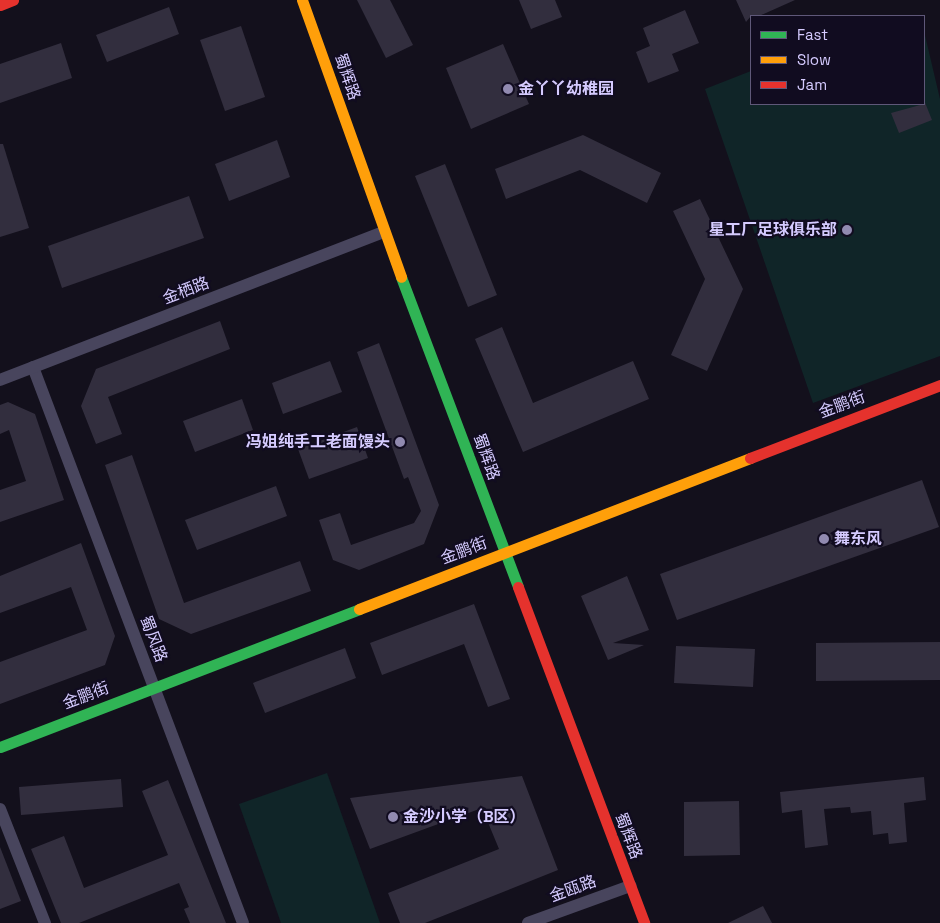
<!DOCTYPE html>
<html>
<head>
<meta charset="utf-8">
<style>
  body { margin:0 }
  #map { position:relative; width:940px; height:923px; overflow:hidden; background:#13101c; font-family:"Space Grotesk","Noto Sans SC",sans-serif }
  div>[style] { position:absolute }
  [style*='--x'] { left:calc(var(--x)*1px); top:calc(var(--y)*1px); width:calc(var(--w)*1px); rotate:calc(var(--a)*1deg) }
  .green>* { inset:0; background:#102528 }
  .building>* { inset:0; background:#322e3e }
  .street>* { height:12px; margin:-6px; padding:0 6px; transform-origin:6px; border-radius:6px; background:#48455d }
  .fast>* { height:11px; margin:-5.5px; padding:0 5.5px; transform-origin:5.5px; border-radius:5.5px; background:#30b455 }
  .slow>* { height:11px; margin:-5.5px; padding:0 5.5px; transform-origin:5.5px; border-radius:5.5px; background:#ff9f0a }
  .jam>* { height:11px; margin:-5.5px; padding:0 5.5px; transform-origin:5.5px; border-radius:5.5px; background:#e5322d }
  .dots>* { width:14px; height:14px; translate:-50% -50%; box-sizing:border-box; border:2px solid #110c20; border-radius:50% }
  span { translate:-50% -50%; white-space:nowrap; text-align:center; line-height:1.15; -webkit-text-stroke:4.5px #110c20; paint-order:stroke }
  .street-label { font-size:16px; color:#d5cbff }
  .poi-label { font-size:16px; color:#d5cbff; font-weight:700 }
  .left { translate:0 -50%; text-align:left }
  .right { translate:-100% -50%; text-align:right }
  .legend { position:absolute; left:750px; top:15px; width:175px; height:90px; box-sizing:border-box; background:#110c20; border:1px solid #5f5879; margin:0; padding:6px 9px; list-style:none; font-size:15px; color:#d5cbff }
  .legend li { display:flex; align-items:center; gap:10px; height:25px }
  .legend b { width:25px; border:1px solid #5f5879 }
</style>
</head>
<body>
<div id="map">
  <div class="green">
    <div style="clip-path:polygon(924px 31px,940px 99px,940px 356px,813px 403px,705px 89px,751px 71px,751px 104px,924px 104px)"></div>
    <div style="clip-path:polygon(327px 773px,380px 923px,281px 923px,239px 804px)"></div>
  </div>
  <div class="building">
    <div style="clip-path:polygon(357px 0,390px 0,413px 45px,386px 58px)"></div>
    <div style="clip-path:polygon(519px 0,555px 0,562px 17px,531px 29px)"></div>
    <div style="clip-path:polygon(736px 0,795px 0,759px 16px,751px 16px,746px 22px)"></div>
    <div style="clip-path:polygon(169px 7px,179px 34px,107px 62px,96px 35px)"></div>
    <div style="clip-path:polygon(685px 10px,699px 43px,672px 54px,679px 71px,648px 83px,636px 52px,650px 46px,643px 28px)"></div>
    <div style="clip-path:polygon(241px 26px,265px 97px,225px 111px,200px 40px)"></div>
    <div style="clip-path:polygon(61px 43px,72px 78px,0 103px,0 64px)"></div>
    <div style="clip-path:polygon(503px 44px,529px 104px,471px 129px,446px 68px)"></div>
    <div style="clip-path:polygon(924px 100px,932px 120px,899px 133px,891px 113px,924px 104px)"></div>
    <div style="clip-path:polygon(583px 135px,661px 173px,647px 203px,580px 170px,506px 199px,495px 169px)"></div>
    <div style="clip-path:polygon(277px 140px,290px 177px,229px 201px,215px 164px)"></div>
    <div style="clip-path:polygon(0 144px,3px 144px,29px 228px,0 237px)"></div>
    <div style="clip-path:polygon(445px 164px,497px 295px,468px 307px,415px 176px)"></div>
    <div style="clip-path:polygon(189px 196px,204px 238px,62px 288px,48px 246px)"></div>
    <div style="clip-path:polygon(700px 199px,743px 289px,707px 371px,671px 355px,705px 279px,673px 211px)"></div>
    <div style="clip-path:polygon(220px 321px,230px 349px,108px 397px,122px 434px,96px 444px,81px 406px,96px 369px)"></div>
    <div style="clip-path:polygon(502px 327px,533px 403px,633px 361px,649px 399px,523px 452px,475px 339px)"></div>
    <div style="clip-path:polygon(379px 343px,439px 505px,424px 544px,359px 570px,333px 560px,319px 520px,340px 513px,351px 545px,414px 523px,421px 511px,408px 477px,404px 479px,357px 352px)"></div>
    <div style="clip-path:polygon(330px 361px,342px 392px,283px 414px,272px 383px)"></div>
    <div style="clip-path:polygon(242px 399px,253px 430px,195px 452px,183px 421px)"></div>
    <div style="clip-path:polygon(8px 402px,35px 414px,64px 500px,0 522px,0 490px,26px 481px,9px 430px,0 434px,0 405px)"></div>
    <div style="clip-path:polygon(357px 427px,368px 458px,309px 479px,298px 449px)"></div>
    <div style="clip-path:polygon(132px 455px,184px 603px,300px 561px,311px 591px,191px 634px,159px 619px,105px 465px)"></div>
    <div style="clip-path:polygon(922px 480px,939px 527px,677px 620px,660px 574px)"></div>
    <div style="clip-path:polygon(276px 486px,287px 516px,197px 550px,185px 520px)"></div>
    <div style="clip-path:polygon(81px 543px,115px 636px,105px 665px,0 704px,0 662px,87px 630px,71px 587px,0 613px,0 576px)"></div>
    <div style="clip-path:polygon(627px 576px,649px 630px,613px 643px,644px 645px,608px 660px,581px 596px)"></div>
    <div style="clip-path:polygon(474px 604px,510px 699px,488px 707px,464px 644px,382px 675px,370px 643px)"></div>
    <div style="clip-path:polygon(940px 642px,940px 680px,816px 681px,816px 643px)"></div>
    <div style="clip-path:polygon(676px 646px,755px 649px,753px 687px,674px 683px)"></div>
    <div style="clip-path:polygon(345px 648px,356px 678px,265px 713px,253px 683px)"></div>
    <div style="clip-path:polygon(522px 776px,558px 870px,425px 923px,400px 923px,388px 893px,499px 849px,482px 808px,370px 849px,350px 798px)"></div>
    <div style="clip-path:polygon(924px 777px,926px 800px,904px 803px,907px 842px,889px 844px,888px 833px,873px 835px,871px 811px,851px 813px,850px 807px,824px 809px,828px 845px,805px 848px,802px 810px,782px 813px,780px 792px)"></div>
    <div style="clip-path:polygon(121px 779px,123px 807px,21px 815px,19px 787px)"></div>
    <div style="clip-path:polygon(168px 780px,226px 923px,190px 923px,184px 909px,189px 907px,179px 883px,79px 923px,61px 923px,31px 849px,64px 836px,84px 888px,168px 855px,142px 791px)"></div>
    <div style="clip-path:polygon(739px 801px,740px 855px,684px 856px,684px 802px)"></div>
    <div style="clip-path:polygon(0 847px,21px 901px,0 909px)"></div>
    <div style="clip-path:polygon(763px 906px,772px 923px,728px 923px)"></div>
  </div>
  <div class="street">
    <div style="--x:33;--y:367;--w:594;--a:69.31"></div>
    <div style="--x:0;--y:380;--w:412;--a:-21.1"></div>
    <div style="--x:0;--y:809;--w:123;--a:68.5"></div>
    <div style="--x:528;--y:923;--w:109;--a:-19.9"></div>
  </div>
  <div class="fast">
    <div style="--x:401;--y:277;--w:331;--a:69.3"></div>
    <div style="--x:0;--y:747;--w:385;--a:-21"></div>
  </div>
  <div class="slow">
    <div style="--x:302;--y:0;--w:294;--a:70.3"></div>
    <div style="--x:359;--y:609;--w:419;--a:-21.1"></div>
  </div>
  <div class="jam">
    <div style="--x:0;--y:5;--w:14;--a:-21"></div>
    <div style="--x:750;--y:458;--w:204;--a:-21"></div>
    <div style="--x:518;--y:587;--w:359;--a:69.4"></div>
  </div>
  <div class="dots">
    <div style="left:508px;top:89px;background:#918ab0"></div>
    <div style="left:847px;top:230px;background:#918ab0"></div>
    <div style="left:400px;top:442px;background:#918ab0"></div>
    <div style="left:824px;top:539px;background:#918ab0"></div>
    <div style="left:393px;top:817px;background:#918ab0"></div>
  </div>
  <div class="street-label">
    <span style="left:347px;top:77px;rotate:71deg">蜀辉路</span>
    <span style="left:186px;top:291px;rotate:-21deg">金栖路</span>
    <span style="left:842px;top:405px;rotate:-21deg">金鹏街</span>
    <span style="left:486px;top:457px;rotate:70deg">蜀辉路</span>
    <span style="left:464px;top:551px;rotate:-21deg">金鹏街</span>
    <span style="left:153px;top:639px;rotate:69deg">蜀风路</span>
    <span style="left:86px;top:696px;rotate:-21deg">金鹏街</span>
    <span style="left:628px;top:836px;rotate:69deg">蜀辉路</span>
    <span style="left:573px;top:889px;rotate:-20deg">金瓯路</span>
  </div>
  <div class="poi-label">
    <span class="left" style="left:518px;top:89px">金丫丫幼稚园</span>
    <span class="right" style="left:837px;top:230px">星工厂足球俱乐部</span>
    <span class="right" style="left:390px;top:442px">冯姐纯手工老面馒头</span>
    <span class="left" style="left:834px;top:539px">舞东风</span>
    <span class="left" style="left:403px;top:817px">金沙小学（B区）</span>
  </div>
  <ul class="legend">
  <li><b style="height:6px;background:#30b455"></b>Fast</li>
  <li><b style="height:6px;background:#ff9f0a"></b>Slow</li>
  <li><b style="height:6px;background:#e5322d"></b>Jam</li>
  </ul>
</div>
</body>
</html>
